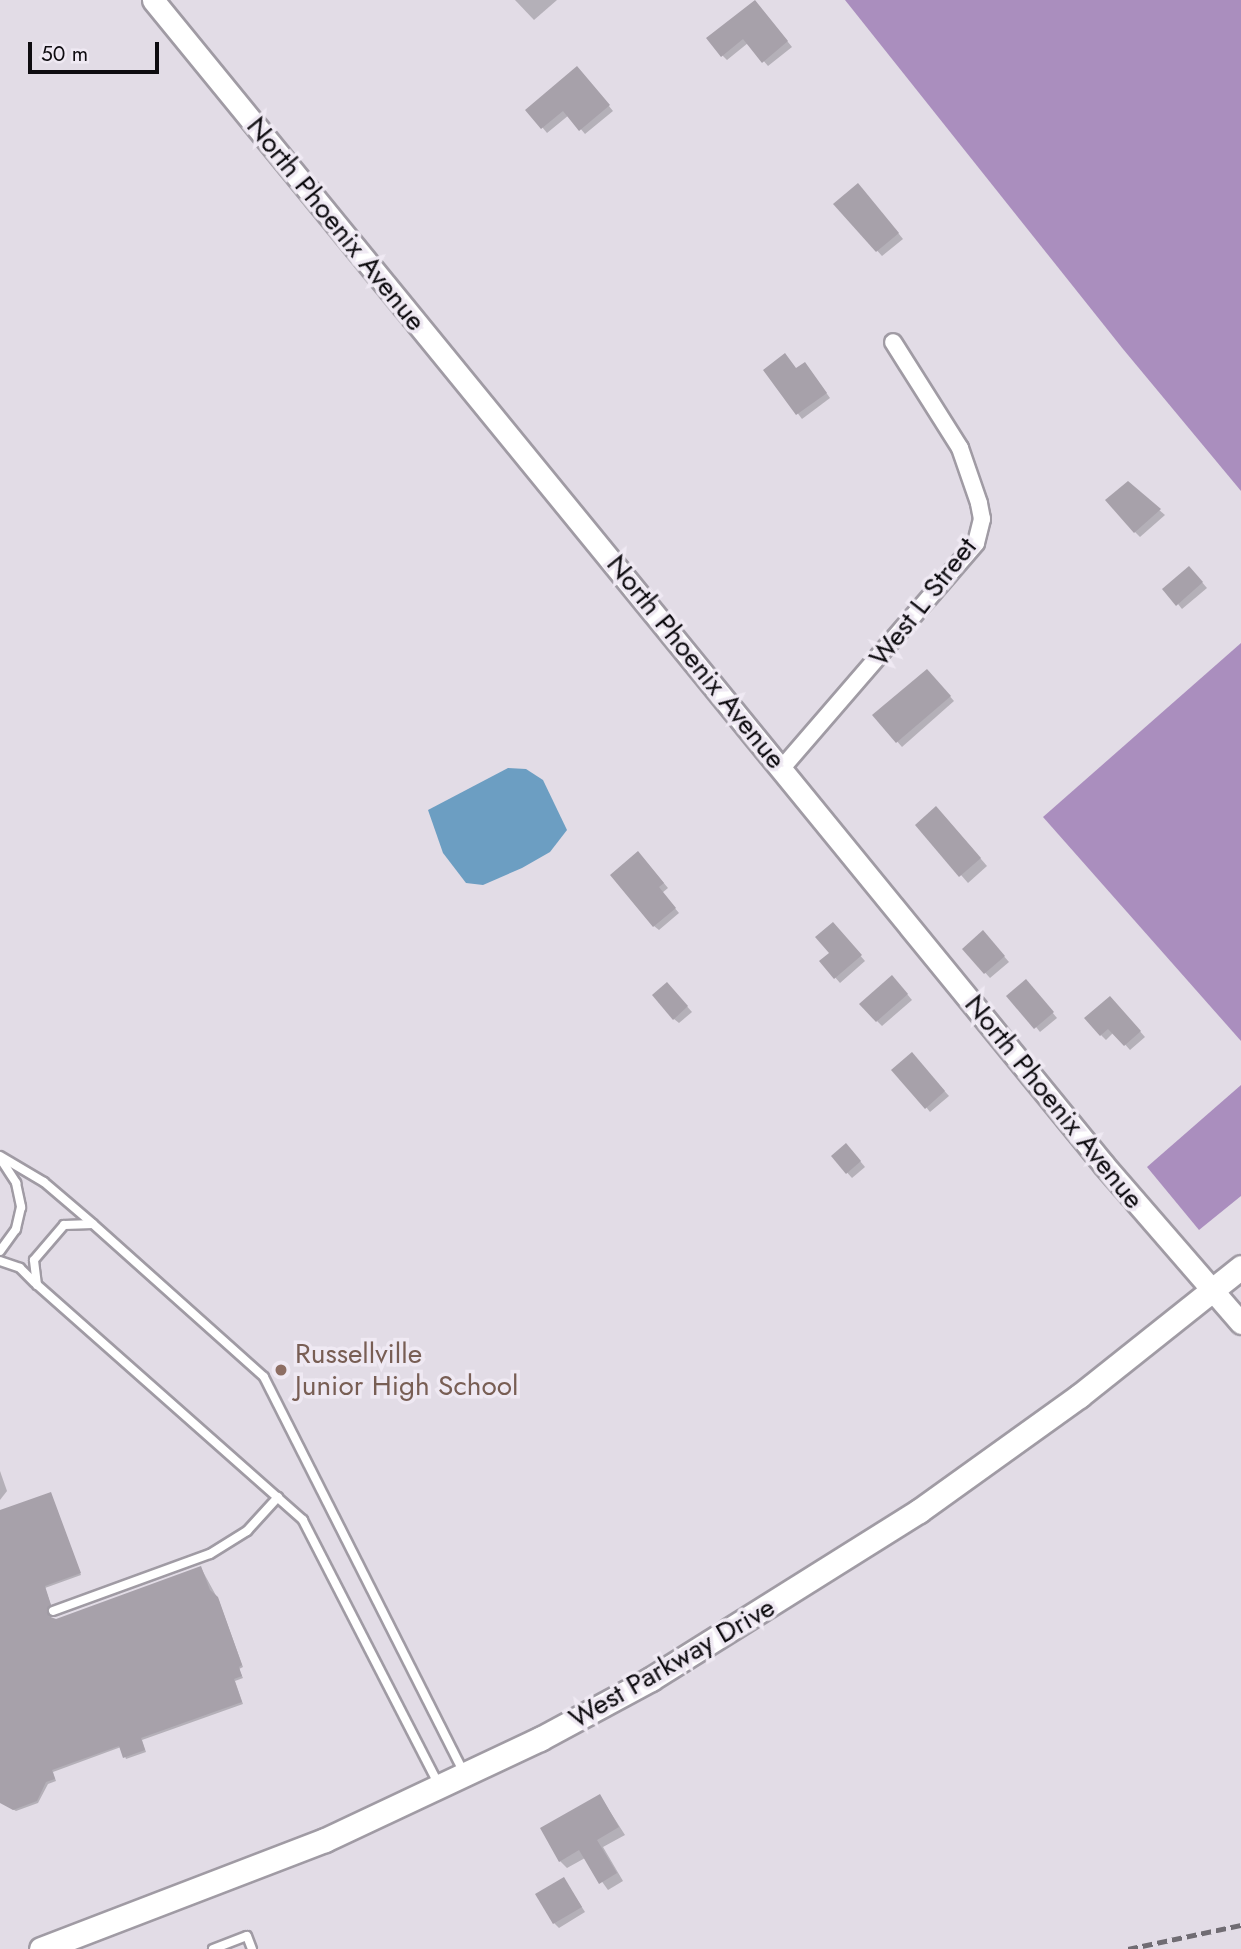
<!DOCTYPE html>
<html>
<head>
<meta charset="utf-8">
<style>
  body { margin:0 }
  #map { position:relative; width:1241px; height:1949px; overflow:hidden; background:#e2dce6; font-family:Jost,sans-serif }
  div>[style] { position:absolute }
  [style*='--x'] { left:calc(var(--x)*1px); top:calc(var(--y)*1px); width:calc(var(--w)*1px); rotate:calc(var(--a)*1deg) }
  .forest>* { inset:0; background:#aa8ebe }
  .water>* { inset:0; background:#6c9ec2 }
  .shadow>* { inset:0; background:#0003 }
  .building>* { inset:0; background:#a7a1aa }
  .roads { filter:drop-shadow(2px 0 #a09ba4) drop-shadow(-2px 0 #a09ba4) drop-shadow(0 2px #a09ba4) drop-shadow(0 -2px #a09ba4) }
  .service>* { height:8px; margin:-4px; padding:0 4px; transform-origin:4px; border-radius:4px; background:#fff }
  .minor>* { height:16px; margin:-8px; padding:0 8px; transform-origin:8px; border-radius:8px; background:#fff }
  .tertiary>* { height:21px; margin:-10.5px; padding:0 10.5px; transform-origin:10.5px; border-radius:10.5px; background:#fff }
  .secondary>* { height:23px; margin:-11.5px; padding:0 11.5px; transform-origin:11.5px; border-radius:11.5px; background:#fff }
  .rail>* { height:5px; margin-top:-2.5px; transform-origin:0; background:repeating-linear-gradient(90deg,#706c73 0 10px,transparent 0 15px) }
  .dots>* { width:19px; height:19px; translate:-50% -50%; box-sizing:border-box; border:4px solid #efe9f3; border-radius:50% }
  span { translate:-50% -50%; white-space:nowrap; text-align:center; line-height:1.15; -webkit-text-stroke:7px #efe9f3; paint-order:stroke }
  .street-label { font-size:28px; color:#0e0c10 }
  .education-label { font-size:28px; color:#785e54 }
  .left { translate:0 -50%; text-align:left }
  .scale { position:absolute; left:28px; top:42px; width:131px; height:32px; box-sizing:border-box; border:4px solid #0e0c10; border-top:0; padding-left:9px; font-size:21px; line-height:24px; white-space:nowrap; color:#0e0c10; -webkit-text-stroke:5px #efe9f3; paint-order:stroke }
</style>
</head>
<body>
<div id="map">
  <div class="forest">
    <div style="clip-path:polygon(845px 0,1241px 0,1241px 491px,1123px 349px)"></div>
    <div style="clip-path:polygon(1241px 643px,1241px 1041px,1043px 817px)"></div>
    <div style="clip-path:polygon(1241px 1085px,1241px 1196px,1199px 1230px,1147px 1167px)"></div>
  </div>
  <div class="water">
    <div style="clip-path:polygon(508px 768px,526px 769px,543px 780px,567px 830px,550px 852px,522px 868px,483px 885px,466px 883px,443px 853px,428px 810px)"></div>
  </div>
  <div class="shadow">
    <div style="clip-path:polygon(515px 0,557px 0,534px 20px)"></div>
    <div style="clip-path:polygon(759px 6px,792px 47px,768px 66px,748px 43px,727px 60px,722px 55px)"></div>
    <div style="clip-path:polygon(582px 73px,613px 111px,585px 134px,569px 115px,547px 133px,528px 110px)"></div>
    <div style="clip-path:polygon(863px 190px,903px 239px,882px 256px,835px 204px)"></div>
    <div style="clip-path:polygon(809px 369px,830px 398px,802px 419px,765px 370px)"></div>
    <div style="clip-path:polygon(1128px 483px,1165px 515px,1140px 537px,1135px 532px)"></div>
    <div style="clip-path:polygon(1194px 573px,1207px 588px,1182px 609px,1178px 604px)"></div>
    <div style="clip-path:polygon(932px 676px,954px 701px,902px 747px,874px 715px)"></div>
    <div style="clip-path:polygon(944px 816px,987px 866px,968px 883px,917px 825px)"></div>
    <div style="clip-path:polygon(643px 858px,668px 888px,662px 893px,679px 913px,659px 930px,654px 926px)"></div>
    <div style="clip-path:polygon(837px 929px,865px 961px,840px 983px,821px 961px,831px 953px)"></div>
    <div style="clip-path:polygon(987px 937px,1009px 962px,990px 978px,964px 949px)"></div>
    <div style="clip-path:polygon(897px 982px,912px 1000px,882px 1026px,877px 1021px)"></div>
    <div style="clip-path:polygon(1030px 986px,1057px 1018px,1040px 1032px,1036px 1027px)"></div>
    <div style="clip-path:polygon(672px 989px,692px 1012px,679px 1023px,674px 1019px)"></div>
    <div style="clip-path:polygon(1115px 1003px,1145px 1037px,1130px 1050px,1114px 1032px,1106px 1040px,1101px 1035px)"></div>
    <div style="clip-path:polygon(916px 1059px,949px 1096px,930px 1112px,926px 1107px)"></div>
    <div style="clip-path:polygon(851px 1150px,865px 1167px,852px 1178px,833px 1157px)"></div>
    <div style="clip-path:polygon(0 1471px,7px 1491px,0 1500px)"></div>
    <div style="clip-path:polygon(51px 1494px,81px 1575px,45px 1588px,52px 1608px,50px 1618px,56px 1620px,201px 1568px,219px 1601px,243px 1667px,239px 1669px,243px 1678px,235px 1681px,243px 1704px,142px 1740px,146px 1752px,126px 1759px,121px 1747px,53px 1772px,56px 1781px,48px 1784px,38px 1803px,16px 1811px,0 1802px,0 1512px)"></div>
    <div style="clip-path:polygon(600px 1796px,625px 1835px,603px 1847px,623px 1881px,608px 1890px,585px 1858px,567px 1868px,560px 1861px)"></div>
    <div style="clip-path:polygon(564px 1879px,585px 1912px,559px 1928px,554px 1923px)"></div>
  </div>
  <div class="building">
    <div style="clip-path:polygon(755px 0,788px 41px,762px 63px,743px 39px,721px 57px,706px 38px)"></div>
    <div style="clip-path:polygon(577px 66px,610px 105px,579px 131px,563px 111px,541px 129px,525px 110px)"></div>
    <div style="clip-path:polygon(858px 183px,899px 233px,876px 252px,833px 204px)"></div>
    <div style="clip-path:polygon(785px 353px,796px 368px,805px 362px,827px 393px,796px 415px,763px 370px)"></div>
    <div style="clip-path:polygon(1128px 481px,1161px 509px,1134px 533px,1105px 500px)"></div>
    <div style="clip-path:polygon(1189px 566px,1203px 582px,1176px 606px,1162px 589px)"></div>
    <div style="clip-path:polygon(927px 669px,951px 696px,896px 743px,872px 715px)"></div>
    <div style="clip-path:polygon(936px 806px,981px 858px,959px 877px,915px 825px)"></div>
    <div style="clip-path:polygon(638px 851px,664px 883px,659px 887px,676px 908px,653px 927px,610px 875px)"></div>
    <div style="clip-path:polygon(833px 922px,862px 955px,834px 979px,819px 961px,829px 953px,815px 937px)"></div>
    <div style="clip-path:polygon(983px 930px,1005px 956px,984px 974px,962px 949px)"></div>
    <div style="clip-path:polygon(892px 975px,908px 994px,876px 1022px,859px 1004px)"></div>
    <div style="clip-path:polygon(1026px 979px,1054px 1012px,1034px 1029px,1006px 996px)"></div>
    <div style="clip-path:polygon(667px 982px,688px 1006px,673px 1020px,652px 995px)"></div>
    <div style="clip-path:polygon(1110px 996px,1141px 1031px,1124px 1046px,1108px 1029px,1100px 1036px,1084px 1018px)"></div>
    <div style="clip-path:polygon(912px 1052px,945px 1091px,925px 1109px,891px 1070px)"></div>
    <div style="clip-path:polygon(846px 1143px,861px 1161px,846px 1174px,831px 1156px)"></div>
    <div style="clip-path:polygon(51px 1492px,81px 1573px,45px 1586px,51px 1605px,48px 1616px,56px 1619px,201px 1566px,210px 1590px,218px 1597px,242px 1665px,239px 1667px,242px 1676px,234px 1679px,242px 1702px,141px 1738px,145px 1750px,123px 1758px,119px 1746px,52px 1770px,55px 1779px,46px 1782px,37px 1801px,13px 1810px,0 1803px,0 1510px)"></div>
    <div style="clip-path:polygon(600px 1794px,619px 1827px,597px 1840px,617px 1873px,599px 1884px,579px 1850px,559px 1862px,540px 1828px)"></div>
    <div style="clip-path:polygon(564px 1877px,582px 1907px,553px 1924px,535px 1894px)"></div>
  </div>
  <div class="roads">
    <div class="service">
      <div style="--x:0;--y:1156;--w:51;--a:30.6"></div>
      <div style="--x:44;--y:1182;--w:62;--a:40.4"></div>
      <div style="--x:0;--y:1158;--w:30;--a:57"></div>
      <div style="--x:16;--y:1183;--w:25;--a:78"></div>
      <div style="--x:21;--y:1207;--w:23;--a:103"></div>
      <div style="--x:16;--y:1229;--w:27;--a:126"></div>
      <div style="--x:0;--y:1261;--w:21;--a:19"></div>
      <div style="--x:20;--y:1268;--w:21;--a:45"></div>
      <div style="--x:53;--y:1611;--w:167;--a:-20"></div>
      <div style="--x:210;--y:1554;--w:44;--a:-31.9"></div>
      <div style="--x:247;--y:1531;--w:46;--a:-47.6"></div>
      <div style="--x:439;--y:1785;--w:298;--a:-117.2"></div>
      <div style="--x:303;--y:1520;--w:355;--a:-138.5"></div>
      <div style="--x:37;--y:1285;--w:25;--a:-97"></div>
      <div style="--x:34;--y:1260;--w:46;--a:-49.4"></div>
      <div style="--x:64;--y:1225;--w:29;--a:-2"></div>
      <div style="--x:93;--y:1224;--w:229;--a:41.8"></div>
      <div style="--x:264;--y:1377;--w:444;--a:63.2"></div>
      <div style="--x:213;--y:1949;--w:36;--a:-21"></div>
      <div style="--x:247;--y:1936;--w:14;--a:69"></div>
    </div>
    <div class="minor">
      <div style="--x:782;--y:768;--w:297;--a:-49.2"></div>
      <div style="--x:976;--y:543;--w:25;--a:-76"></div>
      <div style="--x:982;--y:519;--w:16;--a:-101"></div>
      <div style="--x:979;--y:503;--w:58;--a:-109.1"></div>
      <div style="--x:960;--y:448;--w:125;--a:-122.3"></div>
    </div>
    <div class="tertiary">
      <div style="--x:153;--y:0;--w:1504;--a:50.77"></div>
      <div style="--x:1104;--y:1165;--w:209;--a:49.1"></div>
    </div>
    <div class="secondary">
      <div style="--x:41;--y:1949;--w:304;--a:-21"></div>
      <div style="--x:325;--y:1840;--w:238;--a:-25.2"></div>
      <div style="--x:540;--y:1739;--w:126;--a:-28.4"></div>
      <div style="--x:651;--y:1679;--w:316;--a:-32.1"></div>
      <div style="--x:919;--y:1511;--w:197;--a:-35.7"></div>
      <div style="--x:1079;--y:1396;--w:207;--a:-38.5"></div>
    </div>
  </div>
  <div class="rail">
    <div style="--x:1128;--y:1949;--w:116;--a:-12"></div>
  </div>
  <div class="dots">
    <div style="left:281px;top:1370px;background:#8d6e63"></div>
  </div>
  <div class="street-label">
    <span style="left:336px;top:224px;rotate:51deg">North Phoenix Avenue</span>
    <span style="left:923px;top:602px;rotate:-52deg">West L Street</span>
    <span style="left:696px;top:662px;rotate:51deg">North Phoenix Avenue</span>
    <span style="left:1054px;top:1102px;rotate:51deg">North Phoenix Avenue</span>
    <span style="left:672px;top:1663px;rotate:-30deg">West Parkway Drive</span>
  </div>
  <div class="education-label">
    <span class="left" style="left:295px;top:1370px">Russellville<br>Junior High School</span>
  </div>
  <div class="scale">50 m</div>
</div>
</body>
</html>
